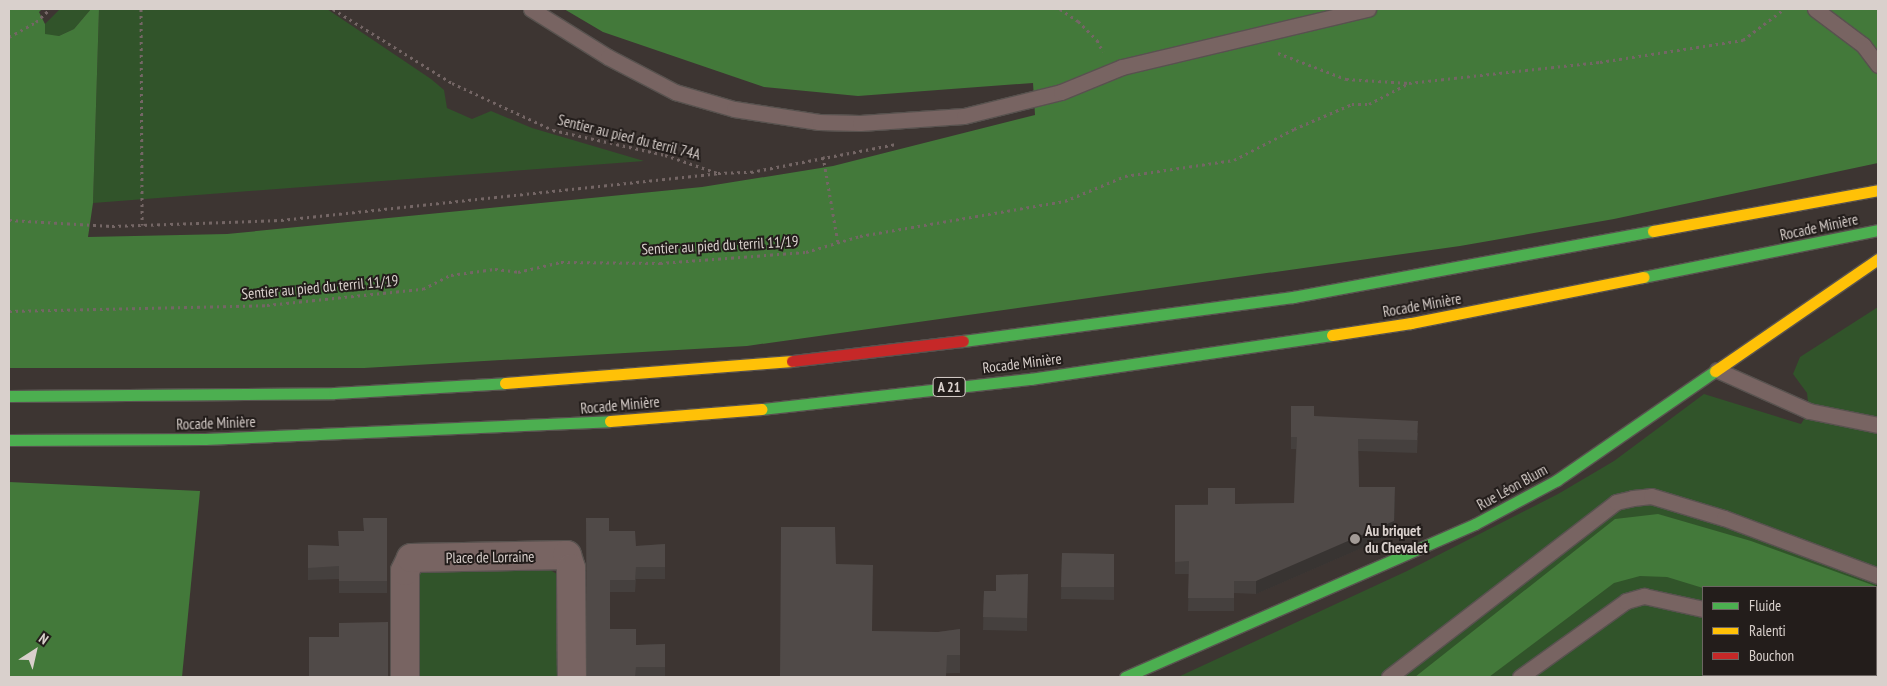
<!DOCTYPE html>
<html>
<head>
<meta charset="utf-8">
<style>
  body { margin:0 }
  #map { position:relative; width:1887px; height:686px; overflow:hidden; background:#3d3532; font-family:"PT Sans Narrow",sans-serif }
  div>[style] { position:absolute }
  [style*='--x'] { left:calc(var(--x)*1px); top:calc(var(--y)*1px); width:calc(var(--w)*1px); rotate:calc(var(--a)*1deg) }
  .green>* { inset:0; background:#31542a }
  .forest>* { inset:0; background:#43793a }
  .path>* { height:3px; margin-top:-1.5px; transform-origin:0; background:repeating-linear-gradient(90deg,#746665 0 2.5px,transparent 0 6.5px) }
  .roads { filter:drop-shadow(1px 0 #58524f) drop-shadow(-1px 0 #58524f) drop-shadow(0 1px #58524f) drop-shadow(0 -1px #58524f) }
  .lane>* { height:15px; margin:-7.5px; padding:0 7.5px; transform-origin:7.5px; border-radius:7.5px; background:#786462 }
  .street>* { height:28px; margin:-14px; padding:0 14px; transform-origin:14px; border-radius:14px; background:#786462 }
  .fast>* { height:11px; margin:-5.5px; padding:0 5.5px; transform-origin:5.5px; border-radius:5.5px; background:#4caf50 }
  .slow>* { height:11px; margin:-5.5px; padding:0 5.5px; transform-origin:5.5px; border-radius:5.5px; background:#ffc107 }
  .jam>* { height:11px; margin:-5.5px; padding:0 5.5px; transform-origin:5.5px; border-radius:5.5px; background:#c62828 }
  .wall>* { inset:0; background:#45403e }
  .shaded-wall>* { inset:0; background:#383432 }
  .building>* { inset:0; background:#504a48 }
  .dots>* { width:14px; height:14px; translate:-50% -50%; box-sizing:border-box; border:2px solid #231d1b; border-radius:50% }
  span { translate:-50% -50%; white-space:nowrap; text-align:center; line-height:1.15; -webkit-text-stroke:4px #231d1b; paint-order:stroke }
  .shield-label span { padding:1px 4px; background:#231d1b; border:1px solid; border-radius:4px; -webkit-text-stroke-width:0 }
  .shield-label { font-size:14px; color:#d9d0cc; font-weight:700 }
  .street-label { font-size:15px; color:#d9d0cc }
  .poi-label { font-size:15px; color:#d9d0cc; font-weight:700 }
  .left { translate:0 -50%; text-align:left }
  .frame { position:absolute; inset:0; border:10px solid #d9d0cc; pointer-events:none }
  .legend { position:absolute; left:1702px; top:586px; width:175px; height:90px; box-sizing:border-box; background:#231d1b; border:1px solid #6c6562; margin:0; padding:6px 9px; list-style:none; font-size:15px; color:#d9d0cc }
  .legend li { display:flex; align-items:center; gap:10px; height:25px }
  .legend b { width:25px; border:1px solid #6c6562 }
  .north { position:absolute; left:10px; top:626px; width:50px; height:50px; -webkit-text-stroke:4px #231d1b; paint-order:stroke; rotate:35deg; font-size:14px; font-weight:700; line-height:20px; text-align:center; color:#d9d0cc }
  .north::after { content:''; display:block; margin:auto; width:18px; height:22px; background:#d9d0cc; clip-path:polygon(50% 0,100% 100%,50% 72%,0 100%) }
</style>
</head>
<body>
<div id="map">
  <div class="green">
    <div style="clip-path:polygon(60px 9px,91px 9px,74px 29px,59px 36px,45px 35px,45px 24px)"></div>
    <div style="clip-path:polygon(99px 9px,327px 9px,431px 79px,444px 90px,447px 108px,472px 119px,491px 111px,532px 128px,644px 161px,93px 203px)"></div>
    <div style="clip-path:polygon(evenodd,1878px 307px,1878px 677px,1178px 677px,1407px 571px,1558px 494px,1614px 461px,1704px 394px,1801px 424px,1809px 411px,1807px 393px,1793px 374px,1800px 357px,1878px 307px,1703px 587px,1876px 587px,1876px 675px,1703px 675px,1703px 587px)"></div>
    <div style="clip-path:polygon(427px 567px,545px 567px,557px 574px,557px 677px,417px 677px,417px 577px)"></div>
  </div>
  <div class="forest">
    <div style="clip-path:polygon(9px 9px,42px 9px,39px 12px,45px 24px,45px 34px,59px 36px,74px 29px,91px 9px,99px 9px,93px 203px,88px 237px,227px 234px,702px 187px,833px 166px,1035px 115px,1033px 83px,858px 96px,764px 87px,603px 32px,564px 9px,1878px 9px,1878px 163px,1614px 219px,1460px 246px,747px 346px,364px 368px,9px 368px)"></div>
    <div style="clip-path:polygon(9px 482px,200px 491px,182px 677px,9px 677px)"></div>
    <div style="clip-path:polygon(1658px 514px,1751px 541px,1878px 587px,1878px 637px,1876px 587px,1703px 588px,1667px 577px,1640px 576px,1614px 583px,1489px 677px,1415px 677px,1615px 519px)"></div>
  </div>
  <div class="path">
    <div style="--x:141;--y:9;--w:216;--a:89.7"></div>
    <div style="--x:333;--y:9;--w:140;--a:31.9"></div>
    <div style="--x:452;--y:83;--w:111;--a:25"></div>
    <div style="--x:553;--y:130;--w:115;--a:12.6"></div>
    <div style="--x:665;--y:155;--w:56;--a:18.8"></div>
    <div style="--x:718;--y:173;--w:33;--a:-2"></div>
    <div style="--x:751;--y:172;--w:148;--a:-10.9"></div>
    <div style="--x:1060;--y:9;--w:22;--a:34"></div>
    <div style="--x:1078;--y:21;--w:27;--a:45"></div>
    <div style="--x:1097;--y:40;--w:13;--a:63"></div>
    <div style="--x:9;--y:37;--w:31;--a:-29"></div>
    <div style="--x:36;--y:22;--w:19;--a:-43"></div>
    <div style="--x:1278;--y:53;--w:73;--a:20.9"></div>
    <div style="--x:1346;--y:79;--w:63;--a:3.6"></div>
    <div style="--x:1409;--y:83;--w:192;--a:-6.3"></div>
    <div style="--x:1600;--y:62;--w:145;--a:-8.7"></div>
    <div style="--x:1743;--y:40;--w:51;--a:-37.1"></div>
    <div style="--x:823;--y:156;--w:88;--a:80.2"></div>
    <div style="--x:9;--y:220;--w:103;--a:3.3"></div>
    <div style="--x:112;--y:226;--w:169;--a:-2"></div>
    <div style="--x:281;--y:220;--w:440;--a:-6.1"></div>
    <div style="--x:9;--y:311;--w:258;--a:-1.3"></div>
    <div style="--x:267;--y:305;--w:157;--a:-5.9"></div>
    <div style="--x:423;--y:289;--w:31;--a:-27"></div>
    <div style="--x:451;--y:275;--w:44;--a:-7.8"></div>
    <div style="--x:495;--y:269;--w:23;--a:7"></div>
    <div style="--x:518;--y:272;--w:44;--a:-13.1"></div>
    <div style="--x:561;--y:262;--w:99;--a:0.6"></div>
    <div style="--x:660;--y:263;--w:146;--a:-4.3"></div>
    <div style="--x:806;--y:252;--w:56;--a:-16.5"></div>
    <div style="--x:860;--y:236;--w:208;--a:-9.7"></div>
    <div style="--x:1065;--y:201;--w:65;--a:-22.6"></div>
    <div style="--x:1125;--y:176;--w:110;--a:-8.4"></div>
    <div style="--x:1234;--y:160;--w:68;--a:-27.3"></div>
    <div style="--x:1294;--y:129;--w:63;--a:-23.3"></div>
    <div style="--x:1352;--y:104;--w:17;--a:0"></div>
    <div style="--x:1369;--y:104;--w:45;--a:-27.7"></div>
  </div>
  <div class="roads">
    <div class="lane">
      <div style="--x:531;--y:9;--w:91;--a:31.9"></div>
      <div style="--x:608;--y:57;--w:76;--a:27.6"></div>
      <div style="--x:675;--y:92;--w:61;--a:16.1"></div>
      <div style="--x:734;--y:109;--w:86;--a:8.7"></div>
      <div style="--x:819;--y:122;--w:41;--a:1.4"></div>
      <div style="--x:860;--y:123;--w:104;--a:-3.9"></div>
      <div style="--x:964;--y:116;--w:100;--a:-13.9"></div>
      <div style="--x:1061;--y:92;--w:66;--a:-22.3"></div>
      <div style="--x:1122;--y:67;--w:253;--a:-13.3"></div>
      <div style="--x:1815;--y:9;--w:60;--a:36.9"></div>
      <div style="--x:1863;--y:45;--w:25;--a:53"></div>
      <div style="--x:1717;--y:370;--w:101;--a:24"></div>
      <div style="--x:1809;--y:411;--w:70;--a:11.5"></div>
      <div style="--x:1876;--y:653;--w:2;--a:0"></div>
      <div style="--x:1389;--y:677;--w:287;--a:-37.6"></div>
      <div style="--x:1616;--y:502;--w:17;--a:-13"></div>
      <div style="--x:1633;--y:498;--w:18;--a:-6"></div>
      <div style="--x:1651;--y:496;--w:76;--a:16.8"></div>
      <div style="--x:1724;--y:518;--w:165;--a:20.6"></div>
      <div style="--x:1520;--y:677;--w:130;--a:-35.6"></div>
      <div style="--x:1626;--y:601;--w:19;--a:-16"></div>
      <div style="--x:1644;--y:596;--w:60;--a:12.4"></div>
    </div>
    <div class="street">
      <div style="--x:405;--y:677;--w:106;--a:-90"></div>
      <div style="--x:405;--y:571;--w:14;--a:-65"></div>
      <div style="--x:411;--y:558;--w:156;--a:-1.1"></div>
      <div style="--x:567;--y:555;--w:14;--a:73"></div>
      <div style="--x:571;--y:568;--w:109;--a:89.5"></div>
    </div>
    <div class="fast">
      <div style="--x:1643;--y:277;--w:240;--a:-11.3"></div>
      <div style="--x:963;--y:341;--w:333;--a:-7.6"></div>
      <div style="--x:1293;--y:297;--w:366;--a:-10.4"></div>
      <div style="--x:9;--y:396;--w:325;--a:-0.5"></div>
      <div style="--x:334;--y:393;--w:171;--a:-3.3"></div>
      <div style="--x:762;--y:409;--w:270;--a:-6.4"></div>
      <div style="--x:1030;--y:379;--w:305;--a:-8.3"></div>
      <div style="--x:9;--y:440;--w:196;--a:-0.3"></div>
      <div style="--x:205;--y:439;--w:405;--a:-2.5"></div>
      <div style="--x:1125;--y:677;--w:382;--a:-23.6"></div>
      <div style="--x:1475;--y:524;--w:93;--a:-28.2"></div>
      <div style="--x:1557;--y:480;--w:192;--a:-34.6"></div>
    </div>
    <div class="slow">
      <div style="--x:1653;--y:231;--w:229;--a:-10.3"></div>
      <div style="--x:1332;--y:335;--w:80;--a:-8.6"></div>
      <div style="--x:1411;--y:323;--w:237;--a:-11.2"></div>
      <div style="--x:1715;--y:371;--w:198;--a:-34.5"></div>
      <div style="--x:505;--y:383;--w:288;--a:-4.4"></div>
      <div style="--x:610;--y:421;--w:152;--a:-4.5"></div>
    </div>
    <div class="jam">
      <div style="--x:792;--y:361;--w:172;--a:-6.7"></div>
    </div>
  </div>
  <div class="wall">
    <div style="clip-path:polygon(1291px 406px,1314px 416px,1418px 433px,1417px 453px,1358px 451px,1359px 487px,1395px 500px,1394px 534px,1256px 594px,1234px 593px,1234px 611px,1188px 611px,1189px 574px,1175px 574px,1175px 505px,1294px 503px,1296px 449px,1291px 449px)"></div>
    <div style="clip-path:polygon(363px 518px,387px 518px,387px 593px,339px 593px,339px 579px,308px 580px,308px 545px,339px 546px,338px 531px,364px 531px)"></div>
    <div style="clip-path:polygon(609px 531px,636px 546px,665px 544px,665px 579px,636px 579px,635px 592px,610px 592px,610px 629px,636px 645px,665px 644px,665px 677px,587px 677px)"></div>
    <div style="clip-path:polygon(1062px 553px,1114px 554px,1114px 600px,1061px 599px)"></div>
    <div style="clip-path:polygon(836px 564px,872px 631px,938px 632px,960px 629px,960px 673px,780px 677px)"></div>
    <div style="clip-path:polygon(1028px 574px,1027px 631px,983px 630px,984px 591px,996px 591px)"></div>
  </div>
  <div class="shaded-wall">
    <div style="clip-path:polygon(1395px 487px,1394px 534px,1256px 594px,1256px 581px)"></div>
  </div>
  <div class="building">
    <div style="clip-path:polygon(1291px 406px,1314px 406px,1314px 416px,1418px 421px,1417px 440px,1358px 439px,1359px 487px,1395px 487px,1394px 521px,1256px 581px,1234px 581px,1234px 598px,1188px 598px,1189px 561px,1175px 562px,1175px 505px,1208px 505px,1208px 488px,1235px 488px,1235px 504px,1294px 503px,1297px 437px,1291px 437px)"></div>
    <div style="clip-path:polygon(363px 518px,387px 518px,387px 581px,339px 581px,339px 566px,308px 568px,308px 545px,339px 546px,338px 531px,364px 531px)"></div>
    <div style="clip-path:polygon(586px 518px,609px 518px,609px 531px,635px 531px,636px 546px,665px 544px,665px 567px,636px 567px,635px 580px,610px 580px,610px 629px,636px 629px,636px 645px,665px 644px,665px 667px,636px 667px,635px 677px,587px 677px)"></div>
    <div style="clip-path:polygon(781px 527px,835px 527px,836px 564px,873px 565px,872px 631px,938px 632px,960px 629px,960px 655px,947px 655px,946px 677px,780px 677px)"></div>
    <div style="clip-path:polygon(1062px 553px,1114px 554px,1114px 587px,1061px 587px)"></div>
    <div style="clip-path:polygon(1028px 574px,1027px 618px,983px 617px,984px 591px,996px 591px,996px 575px)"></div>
    <div style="clip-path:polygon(388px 622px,388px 677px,309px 677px,309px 637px,339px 637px,339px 623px)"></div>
  </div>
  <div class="dots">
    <div style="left:1355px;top:539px;background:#a29a96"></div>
  </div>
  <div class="shield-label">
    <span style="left:949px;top:387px">A 21</span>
  </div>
  <div class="street-label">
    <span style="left:629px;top:137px;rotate:14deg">Sentier au pied du terril 74A</span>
    <span style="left:1819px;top:227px;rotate:-12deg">Rocade Minière</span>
    <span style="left:720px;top:245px;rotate:-3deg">Sentier au pied du terril 11/19</span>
    <span style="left:320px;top:287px;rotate:-5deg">Sentier au pied du terril 11/19</span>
    <span style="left:1422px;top:305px;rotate:-10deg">Rocade Minière</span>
    <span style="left:1022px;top:363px;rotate:-7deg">Rocade Minière</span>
    <span style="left:620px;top:405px;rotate:-5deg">Rocade Minière</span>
    <span style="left:216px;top:423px;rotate:-2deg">Rocade Minière</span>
    <span style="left:1512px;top:487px;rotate:-29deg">Rue Léon Blum</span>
    <span style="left:490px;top:557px;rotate:-1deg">Place de Lorraine</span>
  </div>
  <div class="poi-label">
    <span class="left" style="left:1365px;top:539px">Au briquet<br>du Chevalet</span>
  </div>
  <div class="frame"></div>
  <ul class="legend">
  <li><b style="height:6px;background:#4caf50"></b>Fluide</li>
  <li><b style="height:6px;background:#ffc107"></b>Ralenti</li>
  <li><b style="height:6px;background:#c62828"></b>Bouchon</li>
  </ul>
  <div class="north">N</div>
</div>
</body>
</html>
